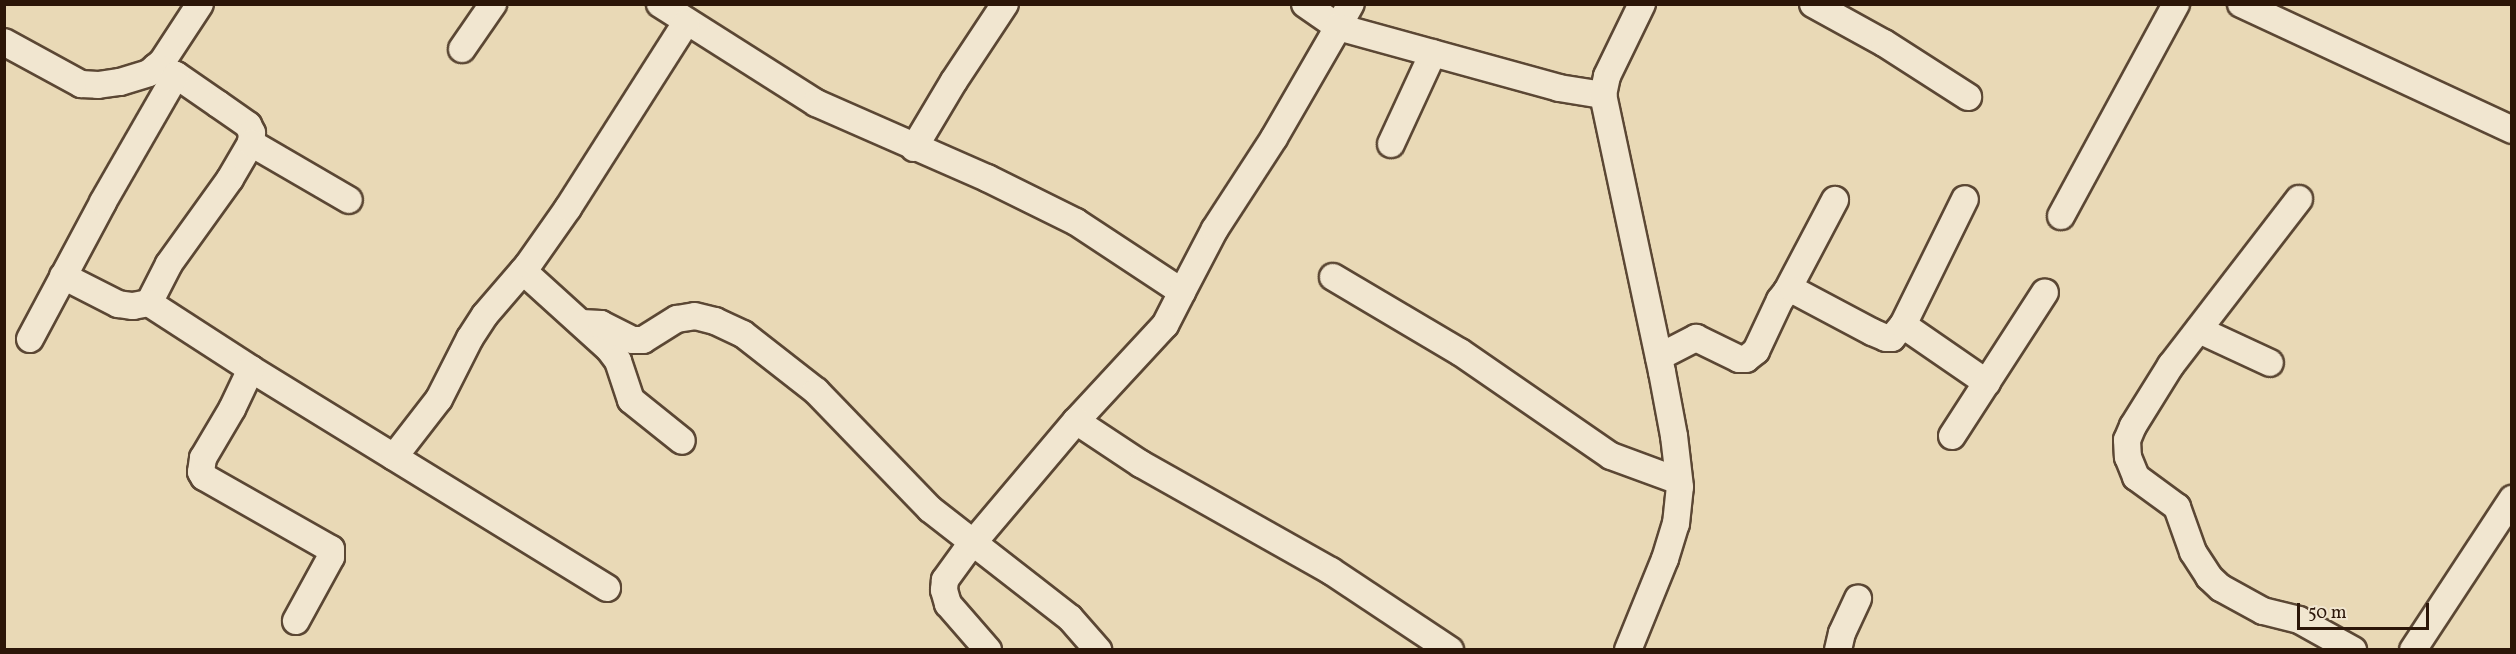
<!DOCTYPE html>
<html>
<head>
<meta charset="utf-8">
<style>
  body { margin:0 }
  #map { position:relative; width:2516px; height:654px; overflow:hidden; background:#e9d9b6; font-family:Vollkorn,serif }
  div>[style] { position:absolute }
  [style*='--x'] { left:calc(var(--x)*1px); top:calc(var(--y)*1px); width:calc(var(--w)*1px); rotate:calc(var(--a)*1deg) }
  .roads { filter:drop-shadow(2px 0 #5b4734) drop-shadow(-2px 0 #5b4734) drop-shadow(0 2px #5b4734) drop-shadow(0 -2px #5b4734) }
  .minor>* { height:26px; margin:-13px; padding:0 13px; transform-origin:13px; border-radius:13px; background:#f1e6d0 }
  span { translate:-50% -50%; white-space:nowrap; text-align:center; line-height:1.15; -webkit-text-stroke:4.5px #f1e6d0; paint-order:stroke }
  .frame { position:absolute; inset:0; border:6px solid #2c1608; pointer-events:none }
  .scale { position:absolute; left:2297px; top:603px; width:132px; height:27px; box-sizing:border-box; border:3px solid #2c1608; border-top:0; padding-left:8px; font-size:18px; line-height:21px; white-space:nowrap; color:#2c1608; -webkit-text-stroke:4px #f1e6d0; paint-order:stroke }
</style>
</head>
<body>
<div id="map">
  <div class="roads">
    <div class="minor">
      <div style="--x:660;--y:4;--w:185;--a:32.4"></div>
      <div style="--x:816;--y:103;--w:187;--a:23.7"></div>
      <div style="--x:987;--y:178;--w:99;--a:26.3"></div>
      <div style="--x:1076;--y:222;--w:127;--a:33.4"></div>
      <div style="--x:1182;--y:292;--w:37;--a:117"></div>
      <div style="--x:1165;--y:325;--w:131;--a:132.8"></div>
      <div style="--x:1076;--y:421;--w:170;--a:130.2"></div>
      <div style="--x:966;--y:551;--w:36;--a:126"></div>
      <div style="--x:945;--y:580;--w:10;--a:96"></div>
      <div style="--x:944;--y:590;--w:15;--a:74"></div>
      <div style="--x:948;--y:604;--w:61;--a:49"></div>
      <div style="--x:1305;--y:4;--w:40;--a:34.9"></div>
      <div style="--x:1338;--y:27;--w:26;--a:-61"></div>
      <div style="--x:1813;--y:4;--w:81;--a:28.8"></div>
      <div style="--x:1884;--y:43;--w:100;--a:32.7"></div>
      <div style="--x:2241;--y:4;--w:299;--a:24.9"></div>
      <div style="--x:4;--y:42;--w:88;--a:28.6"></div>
      <div style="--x:81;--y:84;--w:17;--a:3"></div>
      <div style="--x:98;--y:85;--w:22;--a:-8"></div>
      <div style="--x:120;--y:82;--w:30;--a:-17"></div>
      <div style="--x:149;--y:73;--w:17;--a:-40"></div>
      <div style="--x:162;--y:62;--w:69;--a:-56.8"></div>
      <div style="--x:462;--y:49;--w:55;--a:-55.4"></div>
      <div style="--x:156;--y:67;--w:22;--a:22"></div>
      <div style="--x:176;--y:75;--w:51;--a:34.6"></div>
      <div style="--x:218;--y:104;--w:37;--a:35"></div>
      <div style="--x:248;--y:125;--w:9;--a:63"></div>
      <div style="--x:252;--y:133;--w:10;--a:96"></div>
      <div style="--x:251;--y:143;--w:42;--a:120.3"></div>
      <div style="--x:230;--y:179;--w:105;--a:125.7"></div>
      <div style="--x:169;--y:264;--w:44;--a:117.1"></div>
      <div style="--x:149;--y:303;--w:121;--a:32.9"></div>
      <div style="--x:251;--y:369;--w:418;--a:31.6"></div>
      <div style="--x:251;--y:143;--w:113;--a:30.2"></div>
      <div style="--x:1391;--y:144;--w:100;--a:-65.2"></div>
      <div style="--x:914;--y:148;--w:78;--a:-59.2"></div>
      <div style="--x:954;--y:81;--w:92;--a:-56.5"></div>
      <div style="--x:2299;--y:199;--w:210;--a:127.6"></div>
      <div style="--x:2171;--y:365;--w:72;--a:121.9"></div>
      <div style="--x:2133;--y:426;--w:15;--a:113"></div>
      <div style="--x:2127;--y:440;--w:17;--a:87"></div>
      <div style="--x:2128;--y:457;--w:22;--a:68"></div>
      <div style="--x:2136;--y:477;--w:51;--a:36.2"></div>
      <div style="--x:2177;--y:507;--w:48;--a:70.4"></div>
      <div style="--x:2193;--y:552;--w:30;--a:57"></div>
      <div style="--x:2209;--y:577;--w:16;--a:43"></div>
      <div style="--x:2221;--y:588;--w:48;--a:28.7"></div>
      <div style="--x:2263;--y:611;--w:37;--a:14"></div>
      <div style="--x:2299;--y:620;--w:62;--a:29.1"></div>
      <div style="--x:2061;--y:216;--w:241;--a:-61.5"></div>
      <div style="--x:523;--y:271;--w:116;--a:42.2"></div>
      <div style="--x:609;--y:349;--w:15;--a:53"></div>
      <div style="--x:618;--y:361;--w:41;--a:71.6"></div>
      <div style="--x:631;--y:400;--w:65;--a:38.8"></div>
      <div style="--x:63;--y:276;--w:62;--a:27"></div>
      <div style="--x:118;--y:304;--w:15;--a:8"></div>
      <div style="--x:133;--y:306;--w:16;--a:-11"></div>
      <div style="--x:1333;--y:277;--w:147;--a:30.6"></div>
      <div style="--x:1460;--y:352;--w:183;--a:34.6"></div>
      <div style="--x:1611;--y:456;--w:72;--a:20.2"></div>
      <div style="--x:1787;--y:291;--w:103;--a:-62.2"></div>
      <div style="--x:1182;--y:292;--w:71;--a:-62.4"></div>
      <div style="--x:1215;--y:229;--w:108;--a:-57"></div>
      <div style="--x:1274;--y:138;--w:128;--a:-60"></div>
      <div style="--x:1338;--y:27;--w:229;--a:15.4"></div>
      <div style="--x:1559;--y:88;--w:45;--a:9"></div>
      <div style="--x:581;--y:323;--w:20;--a:3"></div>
      <div style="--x:601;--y:324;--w:35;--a:27"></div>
      <div style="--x:632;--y:340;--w:11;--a:0"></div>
      <div style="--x:643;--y:340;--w:40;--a:-32"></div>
      <div style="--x:677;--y:319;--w:18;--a:-9"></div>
      <div style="--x:695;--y:316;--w:21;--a:14"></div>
      <div style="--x:715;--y:321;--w:31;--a:25"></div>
      <div style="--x:743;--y:334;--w:93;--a:38"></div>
      <div style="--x:816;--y:391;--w:164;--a:46"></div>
      <div style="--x:930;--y:509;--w:177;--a:37.9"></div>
      <div style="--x:1070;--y:618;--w:43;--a:48.8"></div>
      <div style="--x:1903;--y:325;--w:102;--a:34.6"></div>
      <div style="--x:2199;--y:330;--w:78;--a:24.9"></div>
      <div style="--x:30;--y:339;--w:155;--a:-61.9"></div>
      <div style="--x:103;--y:202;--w:146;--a:-60.1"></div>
      <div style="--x:1659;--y:357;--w:42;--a:-27.2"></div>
      <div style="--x:1696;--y:338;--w:48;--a:26"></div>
      <div style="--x:1739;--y:359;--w:7;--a:0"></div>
      <div style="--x:1746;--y:359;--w:13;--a:-39"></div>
      <div style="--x:1756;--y:351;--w:56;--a:-64.8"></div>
      <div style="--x:1780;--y:300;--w:11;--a:-52"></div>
      <div style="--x:1787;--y:291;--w:6;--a:-9"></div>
      <div style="--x:1793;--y:290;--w:89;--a:28"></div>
      <div style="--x:1872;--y:332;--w:15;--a:23"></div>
      <div style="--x:1886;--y:338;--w:6;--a:0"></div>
      <div style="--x:1892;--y:338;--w:17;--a:-50"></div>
      <div style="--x:1903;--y:325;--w:140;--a:-63.8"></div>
      <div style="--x:251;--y:369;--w:44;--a:115.4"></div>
      <div style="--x:232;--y:409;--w:57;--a:120.6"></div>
      <div style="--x:203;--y:458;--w:14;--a:98"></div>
      <div style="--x:201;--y:472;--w:6;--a:59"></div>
      <div style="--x:204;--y:477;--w:146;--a:29.6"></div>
      <div style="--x:331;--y:549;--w:8;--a:90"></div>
      <div style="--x:331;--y:557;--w:73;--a:118.7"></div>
      <div style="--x:1076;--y:421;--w:78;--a:33.5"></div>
      <div style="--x:1141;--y:464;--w:218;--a:29.4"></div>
      <div style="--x:1331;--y:571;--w:143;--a:33.6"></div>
      <div style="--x:1952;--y:436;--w:171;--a:-57.1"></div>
      <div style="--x:394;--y:457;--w:73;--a:-52.2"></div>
      <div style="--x:439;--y:399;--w:68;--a:-63.1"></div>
      <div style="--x:470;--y:338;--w:27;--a:-57"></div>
      <div style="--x:485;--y:315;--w:66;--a:-49.3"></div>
      <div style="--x:528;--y:265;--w:70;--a:-54.9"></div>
      <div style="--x:568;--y:208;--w:219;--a:-57.5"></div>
      <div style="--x:1628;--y:650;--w:98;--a:-67.9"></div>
      <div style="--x:1665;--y:559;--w:37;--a:-73"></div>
      <div style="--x:1676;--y:524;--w:37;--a:-84"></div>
      <div style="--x:1680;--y:487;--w:51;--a:-96.7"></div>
      <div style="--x:1674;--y:436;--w:65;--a:-100.6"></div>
      <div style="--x:1662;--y:372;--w:283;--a:-102"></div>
      <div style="--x:1603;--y:95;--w:19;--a:-78"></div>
      <div style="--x:1607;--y:76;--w:80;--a:-64.1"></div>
      <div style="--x:1838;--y:650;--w:17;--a:-77"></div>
      <div style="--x:1842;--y:633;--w:38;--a:-65"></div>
      <div style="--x:2413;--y:650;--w:181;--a:-56.7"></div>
    </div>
  </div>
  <div class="frame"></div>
  <div class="scale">50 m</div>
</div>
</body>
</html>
